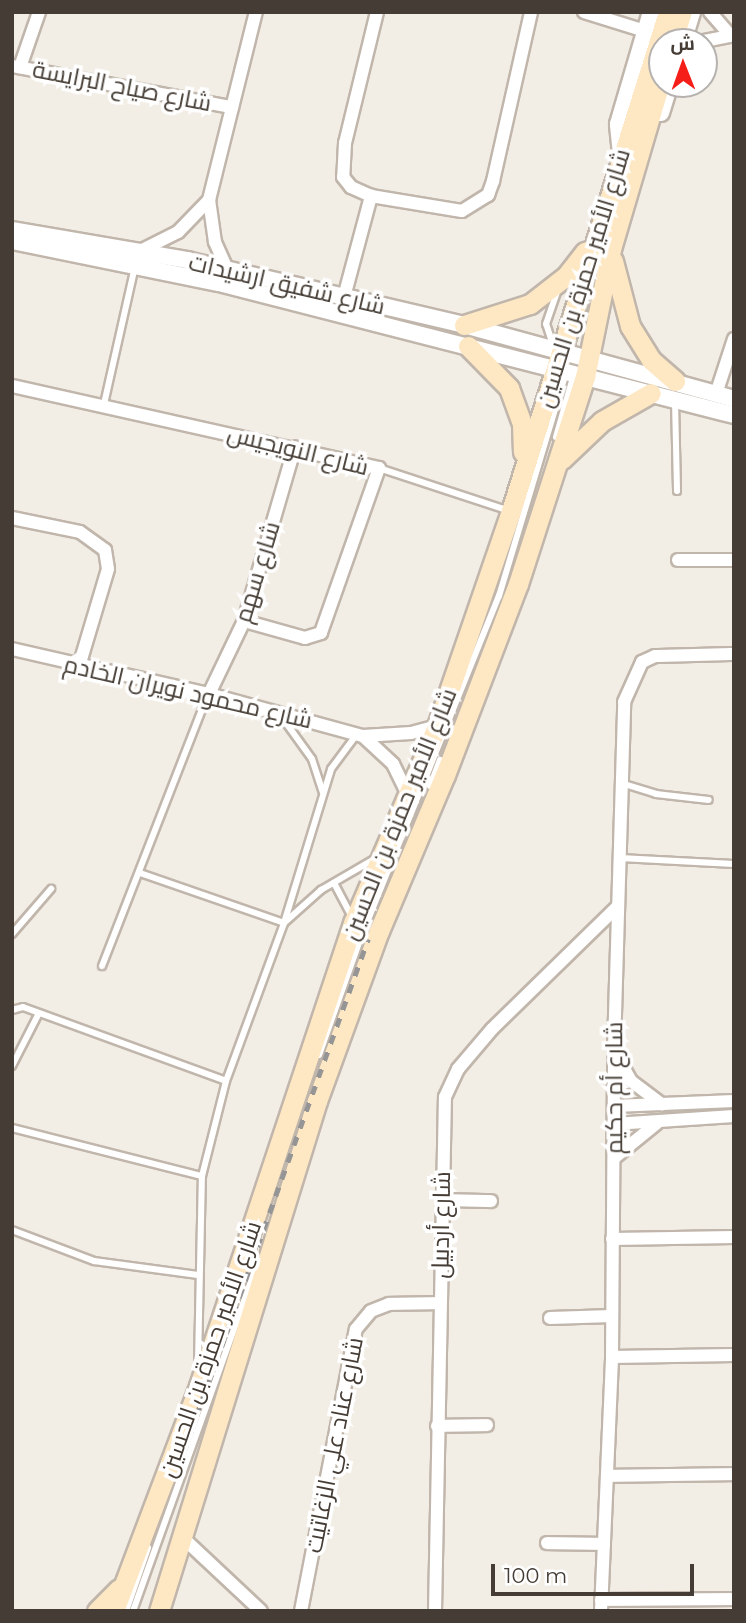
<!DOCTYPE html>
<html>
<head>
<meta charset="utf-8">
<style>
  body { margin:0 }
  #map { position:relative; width:746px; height:1623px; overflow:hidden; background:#f2ede5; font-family:Montserrat,Cairo,sans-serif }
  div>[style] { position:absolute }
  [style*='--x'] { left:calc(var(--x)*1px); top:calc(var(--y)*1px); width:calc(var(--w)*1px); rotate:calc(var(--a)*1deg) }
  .roads { filter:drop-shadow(2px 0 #c1b6ab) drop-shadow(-2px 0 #c1b6ab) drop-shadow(0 2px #c1b6ab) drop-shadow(0 -2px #c1b6ab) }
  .service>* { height:6px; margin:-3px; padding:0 3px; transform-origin:3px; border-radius:3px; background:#fff }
  .minor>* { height:12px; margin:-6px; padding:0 6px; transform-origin:6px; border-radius:6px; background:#fff }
  .tertiary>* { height:16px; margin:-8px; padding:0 8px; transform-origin:8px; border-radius:8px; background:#fff }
  .secondary>* { height:19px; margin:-9.5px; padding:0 9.5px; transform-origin:9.5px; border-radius:9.5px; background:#fee8c4 }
  .rail>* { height:4.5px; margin-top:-2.25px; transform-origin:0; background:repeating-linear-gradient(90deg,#959595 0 9px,transparent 0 18px) }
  span { translate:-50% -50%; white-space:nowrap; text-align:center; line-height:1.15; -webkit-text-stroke:7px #fff; paint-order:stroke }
  .street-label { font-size:24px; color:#453d35 }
  .frame { position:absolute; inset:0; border:14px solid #453d35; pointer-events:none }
  .north { position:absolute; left:648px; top:28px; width:70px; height:70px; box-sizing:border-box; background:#fff; border:2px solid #b5b1ae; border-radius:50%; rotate:359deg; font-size:19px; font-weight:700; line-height:28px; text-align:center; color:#453d35 }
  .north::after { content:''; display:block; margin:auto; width:24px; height:32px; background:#f61e19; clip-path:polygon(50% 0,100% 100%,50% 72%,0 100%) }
  .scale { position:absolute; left:491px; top:1564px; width:203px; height:32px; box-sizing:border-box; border:4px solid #453d35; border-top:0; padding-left:9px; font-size:21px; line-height:24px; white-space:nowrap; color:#453d35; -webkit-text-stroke:5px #fff; paint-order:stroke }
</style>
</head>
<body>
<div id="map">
  <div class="roads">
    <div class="service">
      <div style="--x:553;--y:345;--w:22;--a:-108"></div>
      <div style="--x:546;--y:324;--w:36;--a:-71"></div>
      <div style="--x:675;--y:401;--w:90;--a:88.7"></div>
      <div style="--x:104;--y:404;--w:141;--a:-77.3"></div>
      <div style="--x:556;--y:437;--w:66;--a:-74.1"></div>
      <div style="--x:379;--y:468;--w:135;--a:18.2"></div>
      <div style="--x:281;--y:716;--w:53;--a:54.2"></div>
      <div style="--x:312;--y:759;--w:35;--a:72"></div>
      <div style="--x:621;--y:783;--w:37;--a:17"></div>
      <div style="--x:656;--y:794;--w:53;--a:6.5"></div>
      <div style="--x:430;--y:786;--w:28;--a:-69"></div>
      <div style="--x:620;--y:858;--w:114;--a:3"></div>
      <div style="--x:140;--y:873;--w:152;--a:19.1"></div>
      <div style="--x:284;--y:923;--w:161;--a:-73"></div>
      <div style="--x:331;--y:769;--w:44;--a:-53.4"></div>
      <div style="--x:334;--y:883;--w:36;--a:62"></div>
      <div style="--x:12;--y:934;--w:60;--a:-49.1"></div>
      <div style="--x:102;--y:966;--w:292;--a:-68.7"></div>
      <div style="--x:12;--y:1010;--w:11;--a:-15"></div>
      <div style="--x:23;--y:1007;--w:216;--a:20"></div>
      <div style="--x:319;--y:1055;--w:125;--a:-70.4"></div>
      <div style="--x:361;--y:937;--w:368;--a:-68"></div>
      <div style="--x:499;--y:596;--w:234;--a:-73.3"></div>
      <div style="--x:12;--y:1066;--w:59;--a:-63"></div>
      <div style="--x:12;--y:1128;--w:196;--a:14.2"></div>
      <div style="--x:12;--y:1230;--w:88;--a:20.7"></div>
      <div style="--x:94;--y:1261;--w:105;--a:7.7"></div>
      <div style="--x:198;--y:1363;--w:187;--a:-88.8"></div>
      <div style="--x:202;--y:1176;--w:98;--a:-75.8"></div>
      <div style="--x:226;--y:1081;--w:168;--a:-69.8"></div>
      <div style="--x:284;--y:923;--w:50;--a:-41.7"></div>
      <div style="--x:321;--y:890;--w:64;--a:-30.2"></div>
      <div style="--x:126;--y:1611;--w:67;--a:-70.8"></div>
      <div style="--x:133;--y:1611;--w:362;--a:-70.3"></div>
    </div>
    <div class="minor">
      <div style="--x:377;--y:12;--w:135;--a:103.7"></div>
      <div style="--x:345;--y:143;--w:34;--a:93"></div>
      <div style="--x:343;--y:177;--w:13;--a:51"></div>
      <div style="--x:351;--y:187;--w:22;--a:24"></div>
      <div style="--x:371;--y:196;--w:92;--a:9.4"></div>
      <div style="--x:462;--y:211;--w:31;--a:-32"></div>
      <div style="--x:488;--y:195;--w:15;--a:-70"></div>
      <div style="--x:493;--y:181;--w:173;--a:-77.3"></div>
      <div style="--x:584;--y:12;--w:64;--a:17.3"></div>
      <div style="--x:710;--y:12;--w:29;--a:49"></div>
      <div style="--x:699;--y:42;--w:36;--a:-11"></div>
      <div style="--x:12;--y:66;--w:224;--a:10.6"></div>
      <div style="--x:20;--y:67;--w:58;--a:-70.9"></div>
      <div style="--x:138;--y:252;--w:45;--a:-26.6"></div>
      <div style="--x:178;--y:232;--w:45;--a:-45.9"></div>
      <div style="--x:227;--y:269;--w:30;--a:-114"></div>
      <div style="--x:215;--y:242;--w:42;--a:-98.1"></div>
      <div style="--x:209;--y:200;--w:194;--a:-76"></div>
      <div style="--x:344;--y:297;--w:105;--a:-75"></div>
      <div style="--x:12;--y:386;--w:376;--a:12.6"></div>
      <div style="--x:379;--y:468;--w:175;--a:109.4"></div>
      <div style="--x:321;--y:633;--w:17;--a:163"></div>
      <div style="--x:305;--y:638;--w:63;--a:-164.4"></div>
      <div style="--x:716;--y:394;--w:58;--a:-71.9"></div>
      <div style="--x:12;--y:518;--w:69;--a:11.6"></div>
      <div style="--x:80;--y:532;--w:31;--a:36"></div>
      <div style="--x:105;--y:550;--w:19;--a:81"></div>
      <div style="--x:108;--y:569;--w:101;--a:106.6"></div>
      <div style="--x:678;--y:560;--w:56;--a:0"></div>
      <div style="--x:12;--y:649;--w:202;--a:12.9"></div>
      <div style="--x:209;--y:694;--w:160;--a:15.3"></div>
      <div style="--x:363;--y:736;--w:48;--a:-3.6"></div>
      <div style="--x:411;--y:733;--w:27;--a:-15"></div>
      <div style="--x:209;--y:694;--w:81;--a:-64.4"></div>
      <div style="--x:244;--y:621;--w:181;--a:-73.7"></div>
      <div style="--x:363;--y:736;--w:41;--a:43"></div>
      <div style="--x:393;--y:764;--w:34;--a:64"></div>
      <div style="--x:616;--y:1054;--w:31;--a:61"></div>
      <div style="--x:631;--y:1081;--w:39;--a:37"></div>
      <div style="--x:614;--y:1106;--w:120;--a:-2.4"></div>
      <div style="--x:614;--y:1124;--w:120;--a:-3.8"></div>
      <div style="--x:614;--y:1158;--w:55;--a:-39.1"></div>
      <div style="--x:443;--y:1200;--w:48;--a:1.2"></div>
      <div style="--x:612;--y:1239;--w:122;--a:-0.9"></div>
      <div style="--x:550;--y:1318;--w:62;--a:-1.8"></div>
      <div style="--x:612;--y:1357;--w:122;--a:-0.9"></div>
      <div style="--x:437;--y:1426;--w:50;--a:-1.1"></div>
      <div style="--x:607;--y:1476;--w:127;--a:-0.9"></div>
      <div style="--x:182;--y:1537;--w:108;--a:43.1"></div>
      <div style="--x:547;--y:1543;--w:57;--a:1"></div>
      <div style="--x:601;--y:1600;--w:133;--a:-0.4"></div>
      <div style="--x:301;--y:1611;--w:287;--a:-79"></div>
      <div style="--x:356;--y:1329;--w:23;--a:-50"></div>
      <div style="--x:371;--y:1311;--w:19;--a:-21"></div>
      <div style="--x:389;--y:1304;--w:50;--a:-1.1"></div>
      <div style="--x:435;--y:1611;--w:514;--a:-88.89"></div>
      <div style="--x:445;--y:1097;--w:31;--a:-65"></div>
      <div style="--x:458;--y:1069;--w:52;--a:-49.6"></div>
      <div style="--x:492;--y:1029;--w:175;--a:-44.3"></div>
      <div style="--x:601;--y:1611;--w:254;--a:-87.5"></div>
      <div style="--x:612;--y:1357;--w:309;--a:-89.6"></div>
      <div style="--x:614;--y:1048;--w:346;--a:-88.3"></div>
      <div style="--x:624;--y:702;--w:44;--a:-65.8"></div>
      <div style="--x:642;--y:662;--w:14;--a:-25"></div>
      <div style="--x:655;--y:656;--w:79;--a:-1.5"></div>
    </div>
    <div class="tertiary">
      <div style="--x:683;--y:42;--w:31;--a:-73"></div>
      <div style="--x:661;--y:113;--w:30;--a:-73"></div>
      <div style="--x:621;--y:154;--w:30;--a:-96"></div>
      <div style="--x:618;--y:124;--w:117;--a:-73.6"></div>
      <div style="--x:12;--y:230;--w:178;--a:9.7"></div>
      <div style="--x:187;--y:260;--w:285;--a:13.2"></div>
      <div style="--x:464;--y:325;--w:280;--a:15.3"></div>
      <div style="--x:12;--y:241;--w:211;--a:11.5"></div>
      <div style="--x:219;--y:283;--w:532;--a:14.38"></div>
    </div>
    <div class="secondary">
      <div style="--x:672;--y:42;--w:32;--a:-72"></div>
      <div style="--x:613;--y:261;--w:67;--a:75.3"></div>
      <div style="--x:630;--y:326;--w:40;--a:58"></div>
      <div style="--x:651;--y:360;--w:32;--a:41"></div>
      <div style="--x:464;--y:325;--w:69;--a:-17.7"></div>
      <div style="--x:530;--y:304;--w:46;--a:-37.9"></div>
      <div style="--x:566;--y:276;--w:31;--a:-52"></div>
      <div style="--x:468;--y:346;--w:59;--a:45.7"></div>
      <div style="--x:509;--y:388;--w:38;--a:70"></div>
      <div style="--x:522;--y:424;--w:28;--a:88"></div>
      <div style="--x:562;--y:459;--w:55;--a:-43.5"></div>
      <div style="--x:602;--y:421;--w:56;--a:-29.7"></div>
      <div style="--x:97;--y:1611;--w:31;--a:-45"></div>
      <div style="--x:114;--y:1611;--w:241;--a:-69.3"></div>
      <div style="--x:199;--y:1386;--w:490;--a:-71.6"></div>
      <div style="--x:354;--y:921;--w:212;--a:-66.9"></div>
      <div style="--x:437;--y:726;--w:227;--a:-71"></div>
      <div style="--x:511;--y:511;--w:523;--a:-72.53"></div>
      <div style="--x:159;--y:1611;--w:534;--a:-72.79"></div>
      <div style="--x:317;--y:1101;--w:181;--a:-70"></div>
      <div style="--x:379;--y:931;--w:169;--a:-67.1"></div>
      <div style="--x:445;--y:775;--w:204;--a:-69.1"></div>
      <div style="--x:518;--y:584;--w:218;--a:-72.1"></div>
      <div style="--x:585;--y:377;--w:131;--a:-78.5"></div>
      <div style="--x:611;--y:249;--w:180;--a:-73.6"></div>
    </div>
  </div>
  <div class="rail">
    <div style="--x:190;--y:1433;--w:525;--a:-70.18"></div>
  </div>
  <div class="street-label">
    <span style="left:122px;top:86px;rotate:11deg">شارع صياح البرايسة</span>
    <span style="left:583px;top:278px;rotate:-73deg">شارع الأمير حمزة بن الحسين</span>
    <span style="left:287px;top:284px;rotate:13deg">شارع شفيق ارشيدات</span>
    <span style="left:298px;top:450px;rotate:14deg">شارع النويجيس</span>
    <span style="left:257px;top:572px;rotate:-73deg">شارع سهم</span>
    <span style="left:188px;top:692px;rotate:13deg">شارع محمود نويران الخادم</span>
    <span style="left:399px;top:814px;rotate:-68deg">شارع الأمير حمزة بن الحسين</span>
    <span style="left:614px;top:1088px;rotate:-90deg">شارع أم حكيم</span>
    <span style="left:441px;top:1225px;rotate:-89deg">شارع أردبيل</span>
    <span style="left:210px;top:1349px;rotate:-71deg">شارع الأمير حمزة بن الحسين</span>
    <span style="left:334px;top:1445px;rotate:-79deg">شارع عناد علي الزغاتيت</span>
  </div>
  <div class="frame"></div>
  <div class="north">ش</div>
  <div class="scale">100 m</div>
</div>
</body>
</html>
